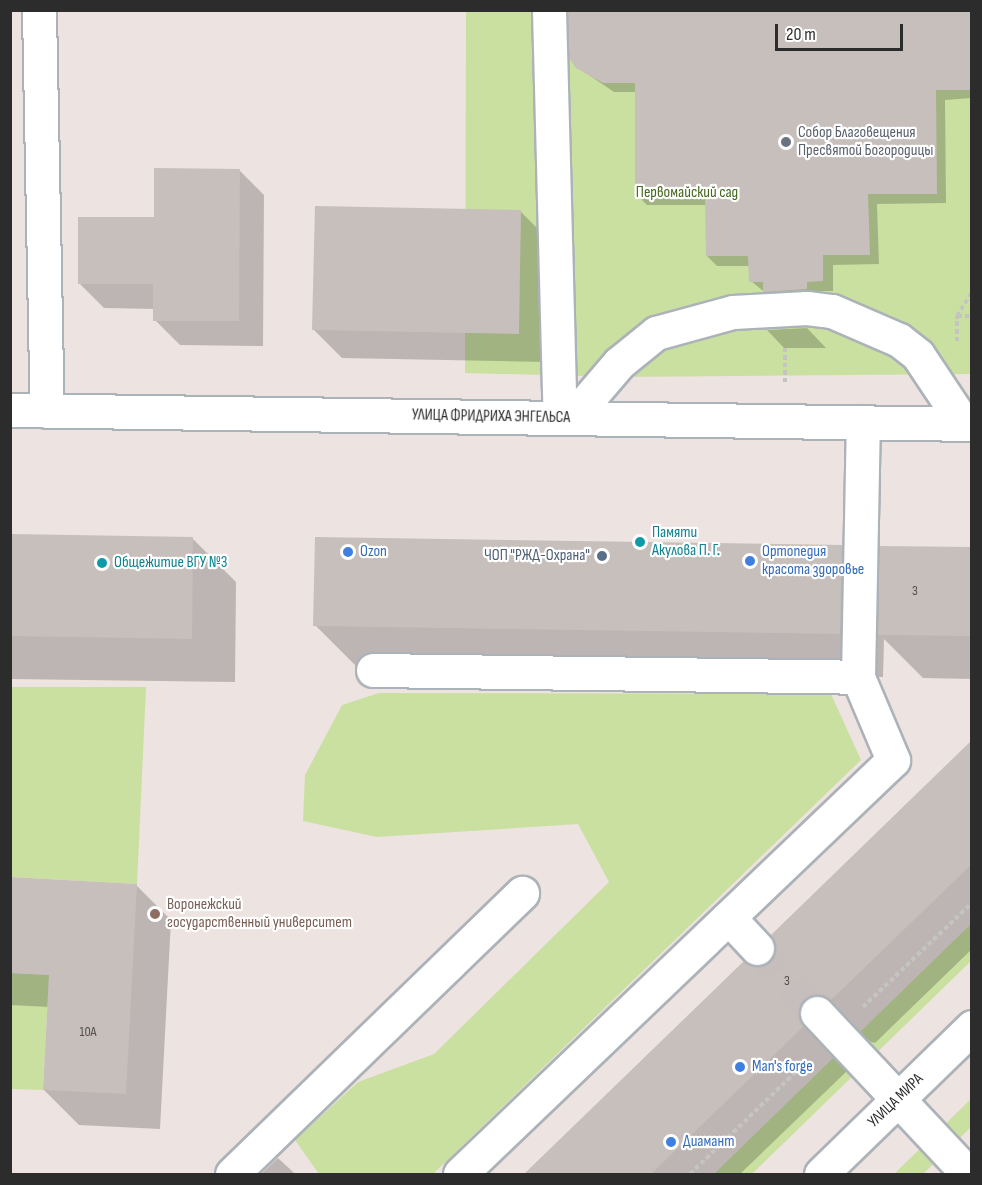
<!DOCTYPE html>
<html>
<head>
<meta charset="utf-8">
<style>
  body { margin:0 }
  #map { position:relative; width:982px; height:1185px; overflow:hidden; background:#ede3e0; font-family:"Sofia Sans Condensed",sans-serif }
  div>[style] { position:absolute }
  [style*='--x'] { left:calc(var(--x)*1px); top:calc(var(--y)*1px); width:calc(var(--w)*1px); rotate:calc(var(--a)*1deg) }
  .green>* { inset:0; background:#cae0a0 }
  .shadow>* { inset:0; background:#0003 }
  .building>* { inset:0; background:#c6bfbb }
  .minor-tunnel>* { height:33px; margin-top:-16.5px; transform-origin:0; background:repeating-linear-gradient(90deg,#c6bebc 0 33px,transparent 0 49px) }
  .path>* { height:4px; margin-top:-2px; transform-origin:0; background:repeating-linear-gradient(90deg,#c4c4c4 0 4.5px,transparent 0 7.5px) }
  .roads { filter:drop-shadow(2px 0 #acb3b8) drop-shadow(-2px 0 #acb3b8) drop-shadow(0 2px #acb3b8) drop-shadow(0 -2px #acb3b8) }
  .minor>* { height:33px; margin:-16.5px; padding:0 16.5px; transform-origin:16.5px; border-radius:16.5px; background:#fff }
  .dots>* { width:16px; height:16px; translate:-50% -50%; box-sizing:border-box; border:3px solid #fff; border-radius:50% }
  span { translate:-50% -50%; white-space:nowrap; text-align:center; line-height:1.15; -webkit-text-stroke:4.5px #fff; paint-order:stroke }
  .number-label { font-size:14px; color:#525150 }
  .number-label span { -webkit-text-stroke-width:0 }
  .worship-label { font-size:16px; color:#5b616d }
  .left { translate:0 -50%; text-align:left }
  .park-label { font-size:16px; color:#45671f }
  .street-label { font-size:16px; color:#2c2c2c }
  .culture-label { font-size:16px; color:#0d838f }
  .shop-label { font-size:16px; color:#366cbe }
  .service-label { font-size:16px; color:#4e5e75 }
  .right { translate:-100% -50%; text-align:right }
  .education-label { font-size:16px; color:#785e54 }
  .frame { position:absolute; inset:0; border:12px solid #2c2c2c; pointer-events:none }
  .scale { position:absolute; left:775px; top:24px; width:128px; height:27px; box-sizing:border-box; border:3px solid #2c2c2c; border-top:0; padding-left:8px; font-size:18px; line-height:21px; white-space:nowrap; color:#2c2c2c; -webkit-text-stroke:4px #fff; paint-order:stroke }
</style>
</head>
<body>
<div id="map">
  <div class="green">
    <div style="clip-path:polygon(466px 11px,971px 11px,971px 374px,622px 377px,465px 373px)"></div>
    <div style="clip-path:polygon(10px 687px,146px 687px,137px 884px,11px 877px)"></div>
    <div style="clip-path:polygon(379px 693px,831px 694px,861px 760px,433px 1174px,319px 1174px,295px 1140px,358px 1082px,434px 1054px,609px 882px,578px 824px,377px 837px,303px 821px,305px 775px,342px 705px)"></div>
    <div style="clip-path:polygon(971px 924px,971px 961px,752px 1174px,714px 1174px)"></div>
    <div style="clip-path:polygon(10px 973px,49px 975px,43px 1090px,11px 1089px)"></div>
    <div style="clip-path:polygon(971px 1099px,971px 1127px,923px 1174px,894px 1174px)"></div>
  </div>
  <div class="shadow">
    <div style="clip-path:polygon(972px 10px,972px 98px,945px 100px,946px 203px,877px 204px,879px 264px,833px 265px,833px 291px,817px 291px,817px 299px,775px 301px,751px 281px,750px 266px,717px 266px,707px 256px,706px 205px,647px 205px,637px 195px,637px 92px,614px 92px,577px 67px)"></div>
    <div style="clip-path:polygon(239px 170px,264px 195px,263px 346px,180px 345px,155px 320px,155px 309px,104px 308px,79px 283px,155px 219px)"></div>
    <div style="clip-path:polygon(520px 211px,549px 240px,547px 362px,342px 358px,314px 330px)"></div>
    <div style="clip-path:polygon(807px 328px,826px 348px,784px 348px,767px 330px)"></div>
    <div style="clip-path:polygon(10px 536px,192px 538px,236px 582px,235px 682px,10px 679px)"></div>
    <div style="clip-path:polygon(841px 546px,880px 585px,972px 549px,972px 679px,923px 678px,884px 639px,883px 677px,359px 669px,315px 625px)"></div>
    <div style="clip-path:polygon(972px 742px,972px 949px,875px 1043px,858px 1038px,842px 1062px,847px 1071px,740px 1174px,526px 1174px,744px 963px,761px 968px,771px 962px)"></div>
    <div style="clip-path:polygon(10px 879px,136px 885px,171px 920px,160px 1129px,79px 1125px,44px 1090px,49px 1007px,10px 1005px)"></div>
    <div style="clip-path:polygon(278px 1158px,292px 1171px,295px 1174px,261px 1174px)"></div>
  </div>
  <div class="building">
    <div style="clip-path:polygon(568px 10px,972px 10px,972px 90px,936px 90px,937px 194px,868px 194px,870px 255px,823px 255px,823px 281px,807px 282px,807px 289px,763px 292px,763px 282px,749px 282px,748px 256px,706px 256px,705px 195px,635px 196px,635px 83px,603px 83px,576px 68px,569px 58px)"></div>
    <div style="clip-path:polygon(154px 168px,240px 169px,239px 321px,153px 321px,153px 284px,78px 284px,78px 217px,154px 217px)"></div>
    <div style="clip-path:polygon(315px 206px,521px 210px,519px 334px,312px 330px)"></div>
    <div style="clip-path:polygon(10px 534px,193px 537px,192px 639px,10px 636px)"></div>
    <div style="clip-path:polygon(315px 537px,842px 545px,840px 634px,313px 626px)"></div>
    <div style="clip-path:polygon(879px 546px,972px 547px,972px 636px,878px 635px)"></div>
    <div style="clip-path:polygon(972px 740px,972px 864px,831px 1000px,813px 995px,804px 1000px,799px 1017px,804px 1026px,651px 1174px,524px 1174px,744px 961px,761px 966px,770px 961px,775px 944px,771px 935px)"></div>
    <div style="clip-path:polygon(10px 877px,137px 884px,126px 1094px,43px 1090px,49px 975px,10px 973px)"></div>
  </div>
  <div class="minor-tunnel">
    <div style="--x:757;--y:948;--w:88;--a:47.3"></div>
  </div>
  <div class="path">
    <div style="--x:957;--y:316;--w:15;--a:0"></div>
    <div style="--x:957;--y:341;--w:25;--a:-90"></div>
    <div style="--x:957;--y:316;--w:28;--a:-58"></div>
    <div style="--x:785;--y:348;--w:34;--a:90"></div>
    <div style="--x:863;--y:1007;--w:151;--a:-43.7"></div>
    <div style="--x:690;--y:1174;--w:164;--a:-44"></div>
  </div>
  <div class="roads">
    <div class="minor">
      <div style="--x:39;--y:10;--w:401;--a:88.9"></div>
      <div style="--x:549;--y:10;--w:408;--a:88.5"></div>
      <div style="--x:10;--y:410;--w:962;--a:0.83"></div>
      <div style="--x:572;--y:418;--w:72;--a:-49.5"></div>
      <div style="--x:619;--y:363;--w:48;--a:-39"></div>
      <div style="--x:656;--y:333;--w:80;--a:-15.3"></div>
      <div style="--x:733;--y:312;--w:74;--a:-3.1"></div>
      <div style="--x:807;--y:308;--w:25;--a:7"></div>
      <div style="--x:832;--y:311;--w:73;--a:23.4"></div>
      <div style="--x:899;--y:340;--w:24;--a:38"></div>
      <div style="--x:918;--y:355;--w:83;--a:56.3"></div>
      <div style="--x:373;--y:670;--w:485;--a:0.8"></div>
      <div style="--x:858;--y:677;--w:255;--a:-88.9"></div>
      <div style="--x:729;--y:918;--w:41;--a:47"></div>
      <div style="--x:817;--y:1013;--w:221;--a:46.8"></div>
      <div style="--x:232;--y:1174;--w:404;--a:-44.1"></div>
      <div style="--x:460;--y:1174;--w:599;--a:-43.71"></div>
      <div style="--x:893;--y:760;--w:90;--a:-112.9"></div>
      <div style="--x:821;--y:1174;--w:211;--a:-44.2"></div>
    </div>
  </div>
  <div class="dots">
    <div style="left:786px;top:142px;background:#6b7280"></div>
    <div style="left:640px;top:542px;background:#0f9aa8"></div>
    <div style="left:348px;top:552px;background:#3f7fe0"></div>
    <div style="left:602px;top:556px;background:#5c6f8a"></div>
    <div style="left:750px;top:561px;background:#3f7fe0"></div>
    <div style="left:102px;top:563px;background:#0f9aa8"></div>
    <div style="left:155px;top:914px;background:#8d6e63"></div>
    <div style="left:740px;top:1067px;background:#3f7fe0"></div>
    <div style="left:671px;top:1142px;background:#3f7fe0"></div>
  </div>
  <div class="number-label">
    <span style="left:915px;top:591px">3</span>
    <span style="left:787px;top:981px">3</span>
    <span style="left:88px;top:1032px">10А</span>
  </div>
  <div class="worship-label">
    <span class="left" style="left:798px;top:142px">Собор Благовещения<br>Пресвятой Богородицы</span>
  </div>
  <div class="park-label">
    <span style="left:687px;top:193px">Первомайский сад</span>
  </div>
  <div class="street-label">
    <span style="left:491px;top:417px;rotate:1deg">УЛИЦА ФРИДРИХА ЭНГЕЛЬСА</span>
    <span style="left:896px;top:1101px;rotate:-44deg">УЛИЦА МИРА</span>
  </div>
  <div class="culture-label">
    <span class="left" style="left:652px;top:542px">Памяти<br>Акулова П. Г.</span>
    <span class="left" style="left:114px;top:563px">Общежитие ВГУ №3</span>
  </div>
  <div class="shop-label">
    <span class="left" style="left:360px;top:552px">Ozon</span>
    <span class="left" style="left:762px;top:561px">Ортопедия<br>красота здоровье</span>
    <span class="left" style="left:752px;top:1067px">Man's forge</span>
    <span class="left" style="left:683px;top:1142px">Диамант</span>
  </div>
  <div class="service-label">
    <span class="right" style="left:590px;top:556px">ЧОП "РЖД-Охрана"</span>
  </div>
  <div class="education-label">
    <span class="left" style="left:167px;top:914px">Воронежский<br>государственный университет</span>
  </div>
  <div class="frame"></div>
  <div class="scale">20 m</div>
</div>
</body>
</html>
